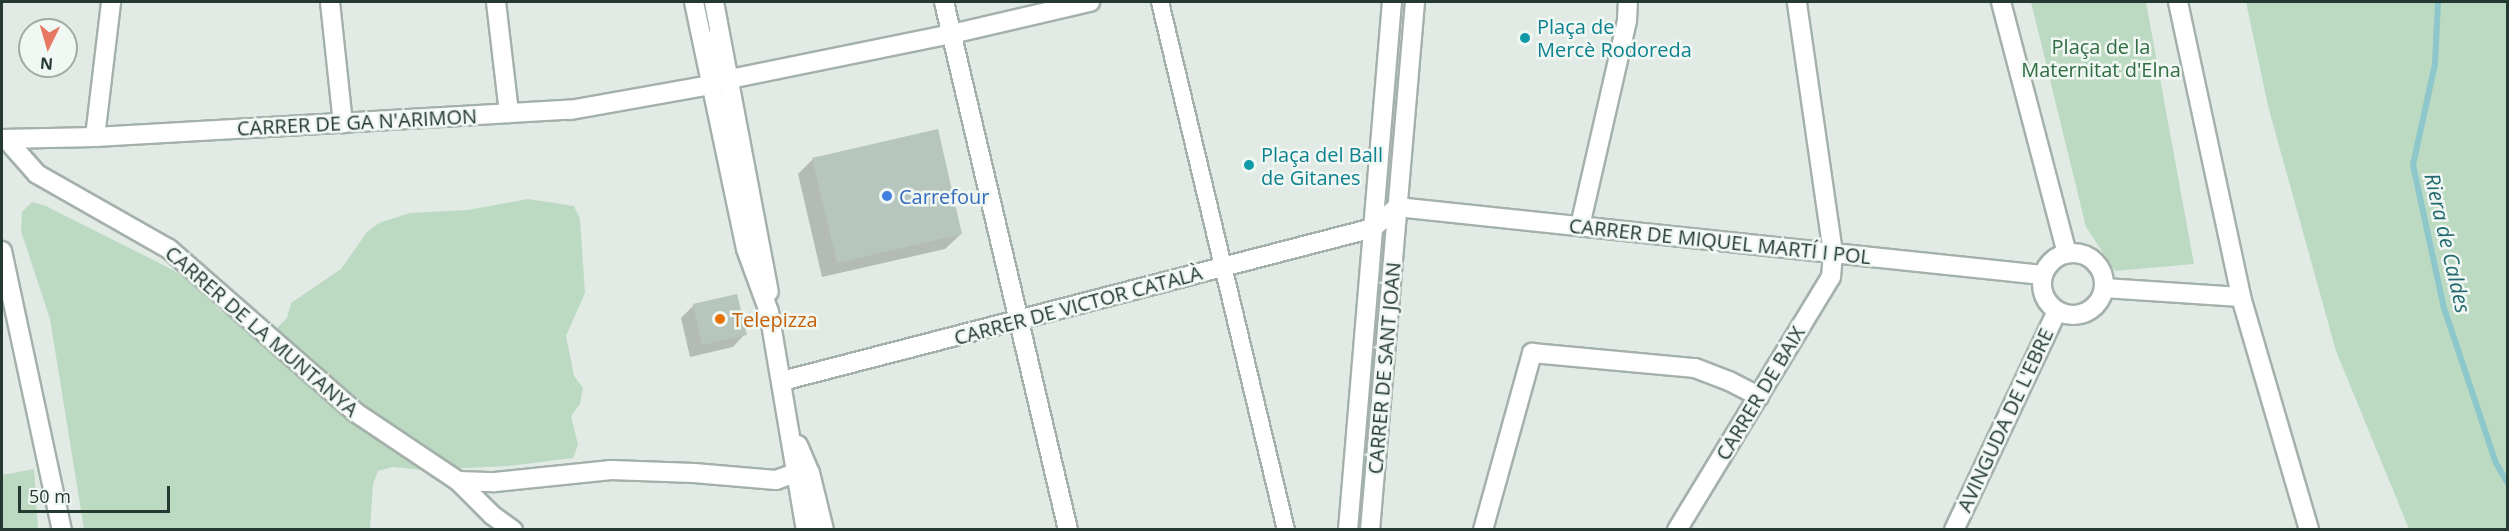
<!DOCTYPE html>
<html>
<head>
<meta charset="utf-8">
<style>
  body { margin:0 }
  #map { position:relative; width:2509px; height:531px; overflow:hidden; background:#e1eae5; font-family:"Open Sans",sans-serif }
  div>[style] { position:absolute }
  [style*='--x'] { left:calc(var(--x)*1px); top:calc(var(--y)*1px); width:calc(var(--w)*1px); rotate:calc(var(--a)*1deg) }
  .green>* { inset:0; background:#bbdac1 }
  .shadow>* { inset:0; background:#0003 }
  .stream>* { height:6px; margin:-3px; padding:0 3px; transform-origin:3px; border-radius:3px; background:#8dc7cb }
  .building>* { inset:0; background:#b6c5be }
  .roads { filter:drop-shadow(2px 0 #a4b1ab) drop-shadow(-2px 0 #a4b1ab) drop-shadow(0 2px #a4b1ab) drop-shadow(0 -2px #a4b1ab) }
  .pedestrian>* { height:16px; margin:-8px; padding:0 8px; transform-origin:8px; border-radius:8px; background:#fff }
  .minor>* { height:18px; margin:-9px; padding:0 9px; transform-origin:9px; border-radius:9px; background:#fff }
  .minor>.ring { margin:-9px; padding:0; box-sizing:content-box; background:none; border:18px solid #fff; border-radius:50% }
  .tertiary>* { height:18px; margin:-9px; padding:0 9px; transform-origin:9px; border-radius:9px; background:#fff }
  .dots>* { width:16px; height:16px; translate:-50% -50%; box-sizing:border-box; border:3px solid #f1f7f3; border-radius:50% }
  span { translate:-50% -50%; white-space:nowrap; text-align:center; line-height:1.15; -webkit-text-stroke:5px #f1f7f3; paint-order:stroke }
  .culture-label { font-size:20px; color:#0d838f }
  .left { translate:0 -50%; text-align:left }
  .park-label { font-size:20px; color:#306d43 }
  .street-label { font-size:20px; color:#233931 }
  .shop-label { font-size:20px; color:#366cbe }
  .food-label { font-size:20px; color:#c56008 }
  .water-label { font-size:21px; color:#226a70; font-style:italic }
  .frame { position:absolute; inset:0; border:3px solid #233931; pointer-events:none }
  .north { position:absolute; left:18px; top:18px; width:60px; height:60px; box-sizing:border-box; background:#f1f7f3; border:2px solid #9faba5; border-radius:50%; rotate:185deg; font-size:16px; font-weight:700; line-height:24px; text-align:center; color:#233931 }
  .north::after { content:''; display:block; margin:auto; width:21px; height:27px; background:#e67863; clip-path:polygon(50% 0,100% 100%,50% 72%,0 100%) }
  .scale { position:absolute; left:18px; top:486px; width:152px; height:27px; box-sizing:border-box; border:3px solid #233931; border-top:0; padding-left:8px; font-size:18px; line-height:21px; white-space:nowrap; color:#233931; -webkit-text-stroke:4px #f1f7f3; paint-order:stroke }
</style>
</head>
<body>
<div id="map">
  <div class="green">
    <div style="clip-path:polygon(2031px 2px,2146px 2px,2194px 264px,2115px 271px,2086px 227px)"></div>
    <div style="clip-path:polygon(2246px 2px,2507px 2px,2507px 529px,2409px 529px,2336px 351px,2268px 106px)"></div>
    <div style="clip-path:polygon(528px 199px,574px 206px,580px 219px,585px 293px,566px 336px,574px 376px,583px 388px,580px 404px,571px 416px,578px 445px,573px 458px,508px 466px,422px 470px,393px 467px,378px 471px,373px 484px,370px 529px,84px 529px,50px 319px,21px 231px,22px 212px,32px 202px,46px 206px,171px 269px,188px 279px,219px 310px,247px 326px,260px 328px,277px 328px,287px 318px,291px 303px,341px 269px,367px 232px,379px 223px,410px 213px,468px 210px)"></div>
    <div style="clip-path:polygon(34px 469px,38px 529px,2px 529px,2px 475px)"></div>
  </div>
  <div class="shadow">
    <div style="clip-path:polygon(813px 159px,961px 234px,945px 249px,822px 277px,798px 174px)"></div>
    <div style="clip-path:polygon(736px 295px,745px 334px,733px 347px,690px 357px,681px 318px,693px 306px)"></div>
  </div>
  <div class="stream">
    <div style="--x:2438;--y:2;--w:62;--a:92.8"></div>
    <div style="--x:2435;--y:64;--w:103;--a:102.3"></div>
    <div style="--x:2413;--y:165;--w:146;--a:77.8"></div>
    <div style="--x:2444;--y:308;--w:163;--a:71.5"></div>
    <div style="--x:2496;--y:463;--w:24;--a:60"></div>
  </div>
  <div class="building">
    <div style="clip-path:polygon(938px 129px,962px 234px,837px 263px,812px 158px)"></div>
    <div style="clip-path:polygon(737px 294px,747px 335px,702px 345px,693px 304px)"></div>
  </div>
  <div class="roads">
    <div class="pedestrian">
      <div style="--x:1160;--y:2;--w:543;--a:76.58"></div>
    </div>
    <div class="minor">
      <div style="--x:330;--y:2;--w:122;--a:83.9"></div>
      <div style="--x:496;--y:2;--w:112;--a:83.3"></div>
      <div style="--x:944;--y:2;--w:542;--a:76.78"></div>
      <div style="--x:2001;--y:2;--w:260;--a:75.3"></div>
      <div style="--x:2178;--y:2;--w:302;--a:77.9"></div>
      <div style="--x:2241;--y:297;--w:243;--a:73.7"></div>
      <div style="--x:730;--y:79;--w:227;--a:-11.5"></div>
      <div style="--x:952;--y:34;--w:142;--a:-13.1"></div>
      <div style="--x:711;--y:85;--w:15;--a:-62"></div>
      <div style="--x:718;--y:72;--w:20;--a:-101"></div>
      <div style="--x:714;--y:52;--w:17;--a:-77"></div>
      <div style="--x:95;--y:137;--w:136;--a:-83.2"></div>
      <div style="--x:2;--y:139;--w:93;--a:-1.2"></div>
      <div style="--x:95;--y:137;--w:476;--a:-3.3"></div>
      <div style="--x:570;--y:110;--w:143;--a:-10.1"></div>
      <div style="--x:7;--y:140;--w:45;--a:48.6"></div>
      <div style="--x:37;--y:174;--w:152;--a:29.6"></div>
      <div style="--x:169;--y:249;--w:247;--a:41.2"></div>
      <div style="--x:355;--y:412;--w:124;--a:33.8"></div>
      <div style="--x:458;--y:481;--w:48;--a:45"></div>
      <div style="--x:492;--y:515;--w:26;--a:36"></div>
      <div style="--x:1580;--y:226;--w:211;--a:-77.1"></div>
      <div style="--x:1627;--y:20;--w:18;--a:-87"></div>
      <div style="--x:2;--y:251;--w:285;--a:77.9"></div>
      <div class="ring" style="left:2042px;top:253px;width:44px;height:44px"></div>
      <div style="--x:2104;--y:288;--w:137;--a:3.8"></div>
      <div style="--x:782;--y:381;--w:610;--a:-14.51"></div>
      <div style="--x:1373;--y:228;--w:32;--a:-41"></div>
      <div style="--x:1397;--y:207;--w:649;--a:6.02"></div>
      <div style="--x:458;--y:481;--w:37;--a:2"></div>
      <div style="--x:495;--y:482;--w:117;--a:-5.9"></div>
      <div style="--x:611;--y:470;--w:83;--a:2.1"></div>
      <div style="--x:694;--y:473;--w:82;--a:4.9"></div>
      <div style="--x:776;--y:480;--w:20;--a:-20"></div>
      <div style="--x:1348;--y:530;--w:530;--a:-85.24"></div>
      <div style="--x:1370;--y:530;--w:530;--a:-85.13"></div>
      <div style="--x:1483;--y:530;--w:184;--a:-74.5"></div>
      <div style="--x:1532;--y:353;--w:164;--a:5.3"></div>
      <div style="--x:1695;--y:368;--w:36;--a:21"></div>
      <div style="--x:1729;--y:381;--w:34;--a:27"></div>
      <div style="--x:1677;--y:530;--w:296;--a:-58.7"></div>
      <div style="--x:1831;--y:277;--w:24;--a:-85"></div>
      <div style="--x:1833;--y:253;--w:254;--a:-98.2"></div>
      <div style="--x:1954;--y:530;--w:242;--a:-64.8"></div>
    </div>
    <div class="tertiary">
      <div style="--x:694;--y:2;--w:252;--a:78.1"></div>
      <div style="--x:746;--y:249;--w:67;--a:69.9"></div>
      <div style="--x:769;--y:312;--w:221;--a:80.4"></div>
      <div style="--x:714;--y:2;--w:295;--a:79.3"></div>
      <div style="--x:798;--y:445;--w:30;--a:67"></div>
      <div style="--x:810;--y:473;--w:59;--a:76.2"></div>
    </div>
  </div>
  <div class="dots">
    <div style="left:1525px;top:38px;background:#0f9aa8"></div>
    <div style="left:1249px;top:165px;background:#0f9aa8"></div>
    <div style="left:887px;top:196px;background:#3f7fe0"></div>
    <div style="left:720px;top:319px;background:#e8710a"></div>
  </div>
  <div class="culture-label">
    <span class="left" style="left:1537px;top:38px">Plaça de<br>Mercè Rodoreda</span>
    <span class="left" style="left:1261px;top:166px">Plaça del Ball<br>de Gitanes</span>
  </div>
  <div class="park-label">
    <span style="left:2101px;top:58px">Plaça de la<br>Maternitat d'Elna</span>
  </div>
  <div class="street-label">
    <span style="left:357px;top:122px;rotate:-3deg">CARRER DE GA N'ARIMON</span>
    <span style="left:1720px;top:241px;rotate:6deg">CARRER DE MIQUEL MARTÍ I POL</span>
    <span style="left:1078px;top:305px;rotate:-15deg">CARRER DE VICTOR CATALÀ</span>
    <span style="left:262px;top:331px;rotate:41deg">CARRER DE LA MUNTANYA</span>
    <span style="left:1384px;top:368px;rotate:-85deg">CARRER DE SANT JOAN</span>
    <span style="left:1760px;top:393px;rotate:-59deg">CARRER DE BAIX</span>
    <span style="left:2005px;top:420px;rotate:-65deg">AVINGUDA DE L'EBRE</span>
  </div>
  <div class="shop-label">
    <span class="left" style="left:899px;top:196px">Carrefour</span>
  </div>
  <div class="food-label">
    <span class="left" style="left:732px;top:319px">Telepizza</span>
  </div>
  <div class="water-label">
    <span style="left:2448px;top:243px;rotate:77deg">Riera de Caldes</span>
  </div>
  <div class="frame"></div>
  <div class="north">N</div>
  <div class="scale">50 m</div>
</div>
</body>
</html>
